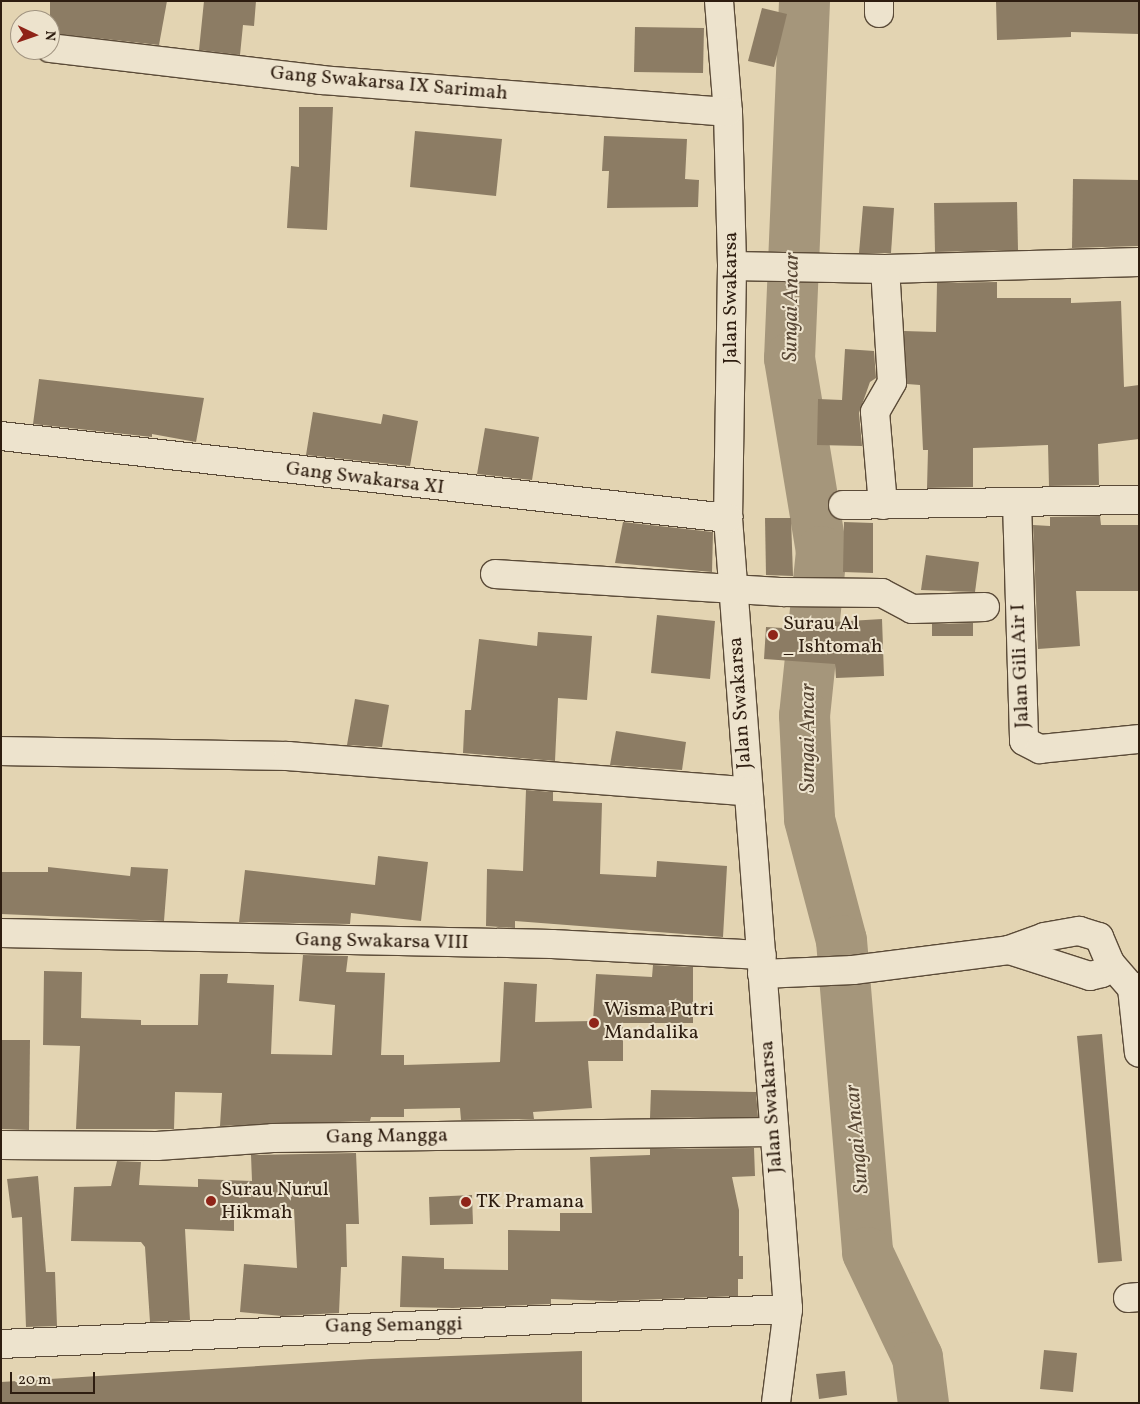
<!DOCTYPE html>
<html>
<head>
<meta charset="utf-8">
<style>
  body { margin:0 }
  #map { position:relative; width:1140px; height:1404px; overflow:hidden; background:#e3d4b2; font-family:Vollkorn,serif }
  div>[style] { position:absolute }
  [style*='--x'] { left:calc(var(--x)*1px); top:calc(var(--y)*1px); width:calc(var(--w)*1px); rotate:calc(var(--a)*1deg) }
  .river>* { height:51px; margin:-25.5px; padding:0 25.5px; transform-origin:25.5px; border-radius:25.5px; background:#a5967b }
  .building>* { inset:0; background:#8c7c64 }
  .roads { filter:drop-shadow(1px 0 #5b4b38) drop-shadow(-1px 0 #5b4b38) drop-shadow(0 1px #5b4b38) drop-shadow(0 -1px #5b4b38) }
  .minor>* { height:28px; margin:-14px; padding:0 14px; transform-origin:14px; border-radius:14px; background:#ede3cd }
  .dots>* { width:14px; height:14px; translate:-50% -50%; box-sizing:border-box; border:2px solid #ede3cd; border-radius:50% }
  span { translate:-50% -50%; white-space:nowrap; text-align:center; line-height:1.15; -webkit-text-stroke:4px #ede3cd; paint-order:stroke }
  .street-label { font-size:20px; color:#2e1d10 }
  .poi-label { font-size:20px; color:#2e1d10 }
  .left { translate:0 -50%; text-align:left }
  .water-label { font-size:21px; color:#584735; font-style:italic }
  .frame { position:absolute; inset:0; border:2px solid #2e1d10; pointer-events:none }
  .north { position:absolute; left:10px; top:10px; width:50px; height:50px; box-sizing:border-box; background:#ede3cd; border:1px solid #a19481; border-radius:50%; rotate:93deg; font-size:14px; font-weight:700; line-height:20px; text-align:center; color:#2e1d10 }
  .north::after { content:''; display:block; margin:auto; width:18px; height:22px; background:#8f2418; clip-path:polygon(50% 0,100% 100%,50% 72%,0 100%) }
  .scale { position:absolute; left:10px; top:1372px; width:85px; height:22px; box-sizing:border-box; border:2px solid #2e1d10; border-top:0; padding-left:6px; font-size:15px; line-height:18px; white-space:nowrap; color:#2e1d10; -webkit-text-stroke:4px #ede3cd; paint-order:stroke }
</style>
</head>
<body>
<div id="map">
  <div class="river">
    <div style="--x:804;--y:1;--w:357;--a:92.4"></div>
    <div style="--x:789;--y:358;--w:196;--a:80.6"></div>
    <div style="--x:821;--y:551;--w:165;--a:95.9"></div>
    <div style="--x:804;--y:715;--w:104;--a:87.2"></div>
    <div style="--x:809;--y:819;--w:125;--a:75.2"></div>
    <div style="--x:841;--y:940;--w:313;--a:85.2"></div>
    <div style="--x:867;--y:1252;--w:116;--a:64.5"></div>
    <div style="--x:917;--y:1357;--w:46;--a:82.6"></div>
  </div>
  <div class="building">
    <div style="clip-path:polygon(50px 1px,167px 1px,159px 45px,50px 33px)"></div>
    <div style="clip-path:polygon(204px 1px,256px 1px,254px 26px,243px 25px,240px 55px,199px 50px)"></div>
    <div style="clip-path:polygon(996px 1px,1139px 1px,1139px 34px,1071px 32px,1071px 37px,997px 40px)"></div>
    <div style="clip-path:polygon(762px 8px,787px 14px,774px 67px,748px 61px)"></div>
    <div style="clip-path:polygon(635px 27px,704px 28px,703px 73px,634px 72px)"></div>
    <div style="clip-path:polygon(299px 107px,333px 107px,327px 230px,287px 228px,291px 166px,299px 167px)"></div>
    <div style="clip-path:polygon(415px 131px,502px 139px,496px 196px,410px 187px)"></div>
    <div style="clip-path:polygon(604px 136px,687px 139px,685px 179px,699px 180px,698px 207px,607px 208px,609px 171px,602px 171px)"></div>
    <div style="clip-path:polygon(1073px 179px,1139px 180px,1139px 246px,1072px 248px)"></div>
    <div style="clip-path:polygon(1017px 202px,1018px 250px,935px 252px,934px 203px)"></div>
    <div style="clip-path:polygon(863px 206px,894px 208px,891px 253px,859px 253px)"></div>
    <div style="clip-path:polygon(997px 282px,997px 298px,1071px 298px,1071px 303px,1121px 301px,1124px 387px,1139px 385px,1139px 439px,1098px 444px,1099px 485px,1049px 486px,1048px 445px,973px 448px,973px 487px,927px 488px,928px 450px,923px 450px,920px 385px,907px 384px,904px 331px,936px 332px,937px 283px)"></div>
    <div style="clip-path:polygon(845px 349px,874px 351px,876px 378px,870px 382px,859px 413px,862px 446px,817px 445px,818px 399px,842px 400px)"></div>
    <div style="clip-path:polygon(39px 379px,204px 398px,196px 442px,152px 434px,152px 437px,33px 424px)"></div>
    <div style="clip-path:polygon(313px 412px,381px 424px,383px 414px,418px 421px,410px 466px,306px 455px)"></div>
    <div style="clip-path:polygon(485px 428px,539px 437px,532px 480px,477px 474px)"></div>
    <div style="clip-path:polygon(1100px 516px,1101px 525px,1139px 525px,1139px 591px,1076px 591px,1080px 646px,1038px 649px,1033px 525px,1050px 526px,1050px 517px)"></div>
    <div style="clip-path:polygon(765px 518px,791px 518px,793px 576px,766px 575px)"></div>
    <div style="clip-path:polygon(623px 522px,713px 532px,712px 572px,615px 563px)"></div>
    <div style="clip-path:polygon(844px 522px,873px 523px,873px 573px,843px 572px)"></div>
    <div style="clip-path:polygon(926px 555px,979px 562px,975px 592px,921px 590px)"></div>
    <div style="clip-path:polygon(657px 615px,715px 621px,710px 679px,651px 673px)"></div>
    <div style="clip-path:polygon(882px 619px,884px 676px,836px 678px,835px 664px,764px 659px,766px 627px,834px 631px,833px 622px)"></div>
    <div style="clip-path:polygon(973px 623px,973px 636px,932px 636px,932px 624px)"></div>
    <div style="clip-path:polygon(538px 632px,592px 636px,587px 700px,558px 698px,555px 761px,463px 753px,465px 710px,471px 710px,479px 639px,537px 646px)"></div>
    <div style="clip-path:polygon(355px 699px,389px 705px,382px 747px,347px 745px)"></div>
    <div style="clip-path:polygon(616px 731px,686px 742px,682px 770px,610px 765px)"></div>
    <div style="clip-path:polygon(526px 790px,553px 792px,553px 801px,602px 803px,600px 874px,656px 877px,657px 861px,727px 866px,723px 937px,515px 921px,515px 928px,486px 926px,487px 869px,523px 871px)"></div>
    <div style="clip-path:polygon(378px 856px,428px 862px,421px 921px,351px 913px,350px 924px,239px 922px,245px 870px,375px 885px)"></div>
    <div style="clip-path:polygon(48px 867px,130px 876px,131px 867px,168px 869px,164px 921px,1px 914px,1px 872px,48px 872px)"></div>
    <div style="clip-path:polygon(303px 955px,348px 956px,346px 972px,385px 973px,381px 1055px,404px 1055px,404px 1065px,500px 1062px,504px 982px,537px 984px,535px 1022px,593px 1021px,596px 974px,652px 977px,653px 965px,693px 967px,693px 1023px,623px 1023px,623px 1061px,588px 1061px,592px 1108px,533px 1112px,534px 1119px,461px 1120px,460px 1108px,404px 1109px,404px 1117px,371px 1117px,370px 1121px,220px 1126px,222px 1093px,175px 1092px,174px 1129px,76px 1129px,80px 1046px,43px 1045px,44px 971px,82px 972px,81px 1018px,141px 1020px,141px 1025px,198px 1025px,200px 974px,228px 974px,227px 983px,274px 985px,271px 1054px,332px 1055px,335px 1005px,299px 1001px)"></div>
    <div style="clip-path:polygon(1102px 1034px,1122px 1261px,1098px 1263px,1077px 1036px)"></div>
    <div style="clip-path:polygon(1px 1040px,30px 1040px,29px 1130px,2px 1129px)"></div>
    <div style="clip-path:polygon(651px 1090px,756px 1092px,758px 1117px,650px 1118px)"></div>
    <div style="clip-path:polygon(754px 1148px,755px 1176px,732px 1177px,739px 1210px,739px 1256px,743px 1256px,743px 1279px,738px 1279px,738px 1296px,611px 1301px,551px 1299px,551px 1304px,453px 1308px,400px 1307px,402px 1256px,444px 1258px,444px 1269px,508px 1270px,508px 1230px,560px 1231px,560px 1213px,592px 1213px,590px 1157px,650px 1155px,650px 1149px)"></div>
    <div style="clip-path:polygon(356px 1153px,359px 1224px,346px 1224px,347px 1267px,341px 1267px,339px 1313px,282px 1316px,240px 1312px,244px 1264px,297px 1268px,294px 1209px,234px 1211px,234px 1231px,185px 1229px,190px 1320px,150px 1322px,145px 1247px,141px 1242px,71px 1241px,74px 1187px,111px 1186px,117px 1161px,141px 1162px,139px 1185px,198px 1187px,198px 1179px,252px 1181px,251px 1155px)"></div>
    <div style="clip-path:polygon(38px 1176px,46px 1272px,55px 1272px,57px 1326px,26px 1327px,22px 1217px,12px 1218px,7px 1179px)"></div>
    <div style="clip-path:polygon(472px 1195px,473px 1224px,430px 1225px,429px 1197px)"></div>
    <div style="clip-path:polygon(1044px 1350px,1077px 1353px,1073px 1392px,1040px 1389px)"></div>
    <div style="clip-path:polygon(582px 1351px,582px 1403px,1px 1403px,1px 1382px,371px 1359px)"></div>
    <div style="clip-path:polygon(845px 1371px,847px 1395px,819px 1399px,816px 1374px)"></div>
  </div>
  <div class="roads">
    <div class="minor">
      <div style="--x:719;--y:1;--w:111;--a:85.4"></div>
      <div style="--x:728;--y:112;--w:154;--a:88.5"></div>
      <div style="--x:732;--y:266;--w:252;--a:90.9"></div>
      <div style="--x:728;--y:518;--w:793;--a:85.66"></div>
      <div style="--x:788;--y:1309;--w:95;--a:97.3"></div>
      <div style="--x:879;--y:1;--w:12;--a:90"></div>
      <div style="--x:50;--y:48;--w:273;--a:6.7"></div>
      <div style="--x:321;--y:80;--w:408;--a:4.5"></div>
      <div style="--x:732;--y:266;--w:153;--a:1.1"></div>
      <div style="--x:885;--y:269;--w:254;--a:-1.6"></div>
      <div style="--x:1;--y:436;--w:732;--a:6.44"></div>
      <div style="--x:1017;--y:502;--w:239;--a:88.3"></div>
      <div style="--x:1024;--y:741;--w:18;--a:27"></div>
      <div style="--x:1040;--y:749;--w:100;--a:-5.8"></div>
      <div style="--x:843;--y:505;--w:296;--a:-1"></div>
      <div style="--x:883;--y:505;--w:93;--a:-94.9"></div>
      <div style="--x:875;--y:412;--w:34;--a:-60"></div>
      <div style="--x:892;--y:382;--w:113;--a:-93.5"></div>
      <div style="--x:495;--y:574;--w:289;--a:3.6"></div>
      <div style="--x:783;--y:592;--w:99;--a:0.6"></div>
      <div style="--x:882;--y:593;--w:34;--a:28"></div>
      <div style="--x:912;--y:609;--w:73;--a:-1.6"></div>
      <div style="--x:1;--y:751;--w:287;--a:1"></div>
      <div style="--x:288;--y:756;--w:461;--a:4.4"></div>
      <div style="--x:1;--y:933;--w:551;--a:1.14"></div>
      <div style="--x:552;--y:944;--w:210;--a:3"></div>
      <div style="--x:1009;--y:950;--w:85;--a:17.8"></div>
      <div style="--x:1090;--y:976;--w:12;--a:-14"></div>
      <div style="--x:1102;--y:973;--w:13;--a:-51"></div>
      <div style="--x:762;--y:974;--w:91;--a:-2.5"></div>
      <div style="--x:853;--y:970;--w:157;--a:-7.3"></div>
      <div style="--x:1009;--y:950;--w:37;--a:-20"></div>
      <div style="--x:1044;--y:937;--w:36;--a:-10"></div>
      <div style="--x:1079;--y:931;--w:21;--a:17"></div>
      <div style="--x:1099;--y:937;--w:28;--a:67"></div>
      <div style="--x:1110;--y:963;--w:33;--a:49"></div>
      <div style="--x:1132;--y:988;--w:7;--a:-8"></div>
      <div style="--x:1132;--y:988;--w:65;--a:83.9"></div>
      <div style="--x:1;--y:1145;--w:156;--a:0.4"></div>
      <div style="--x:157;--y:1146;--w:116;--a:-3.9"></div>
      <div style="--x:273;--y:1138;--w:501;--a:-0.69"></div>
      <div style="--x:1128;--y:1298;--w:11;--a:-5"></div>
      <div style="--x:1;--y:1344;--w:788;--a:-2.55"></div>
    </div>
  </div>
  <div class="dots">
    <div style="left:773px;top:635px;background:#8f2418"></div>
    <div style="left:594px;top:1023px;background:#8f2418"></div>
    <div style="left:211px;top:1201px;background:#8f2418"></div>
    <div style="left:466px;top:1202px;background:#8f2418"></div>
  </div>
  <div class="street-label">
    <span style="left:389px;top:84px;rotate:5deg">Gang Swakarsa IX Sarimah</span>
    <span style="left:731px;top:298px;rotate:-90deg">Jalan Swakarsa</span>
    <span style="left:365px;top:479px;rotate:7deg">Gang Swakarsa XI</span>
    <span style="left:1021px;top:666px;rotate:-92deg">Jalan Gili Air I</span>
    <span style="left:741px;top:703px;rotate:-94deg">Jalan Swakarsa</span>
    <span style="left:382px;top:942px;rotate:1deg">Gang Swakarsa VIII</span>
    <span style="left:772px;top:1107px;rotate:-94deg">Jalan Swakarsa</span>
    <span style="left:387px;top:1137px;rotate:-1deg">Gang Mangga</span>
    <span style="left:394px;top:1326px;rotate:-1deg">Gang Semanggi</span>
  </div>
  <div class="poi-label">
    <span class="left" style="left:783px;top:636px">Surau Al<br>_ Ishtomah</span>
    <span class="left" style="left:604px;top:1022px">Wisma Putri<br>Mandalika</span>
    <span class="left" style="left:221px;top:1202px">Surau Nurul<br>Hikmah</span>
    <span class="left" style="left:476px;top:1202px">TK Pramana</span>
  </div>
  <div class="water-label">
    <span style="left:792px;top:307px;rotate:-89deg">Sungai Ancar</span>
    <span style="left:809px;top:738px;rotate:-90deg">Sungai Ancar</span>
    <span style="left:858px;top:1139px;rotate:-95deg">Sungai Ancar</span>
  </div>
  <div class="frame"></div>
  <div class="north">N</div>
  <div class="scale">20 m</div>
</div>
</body>
</html>
